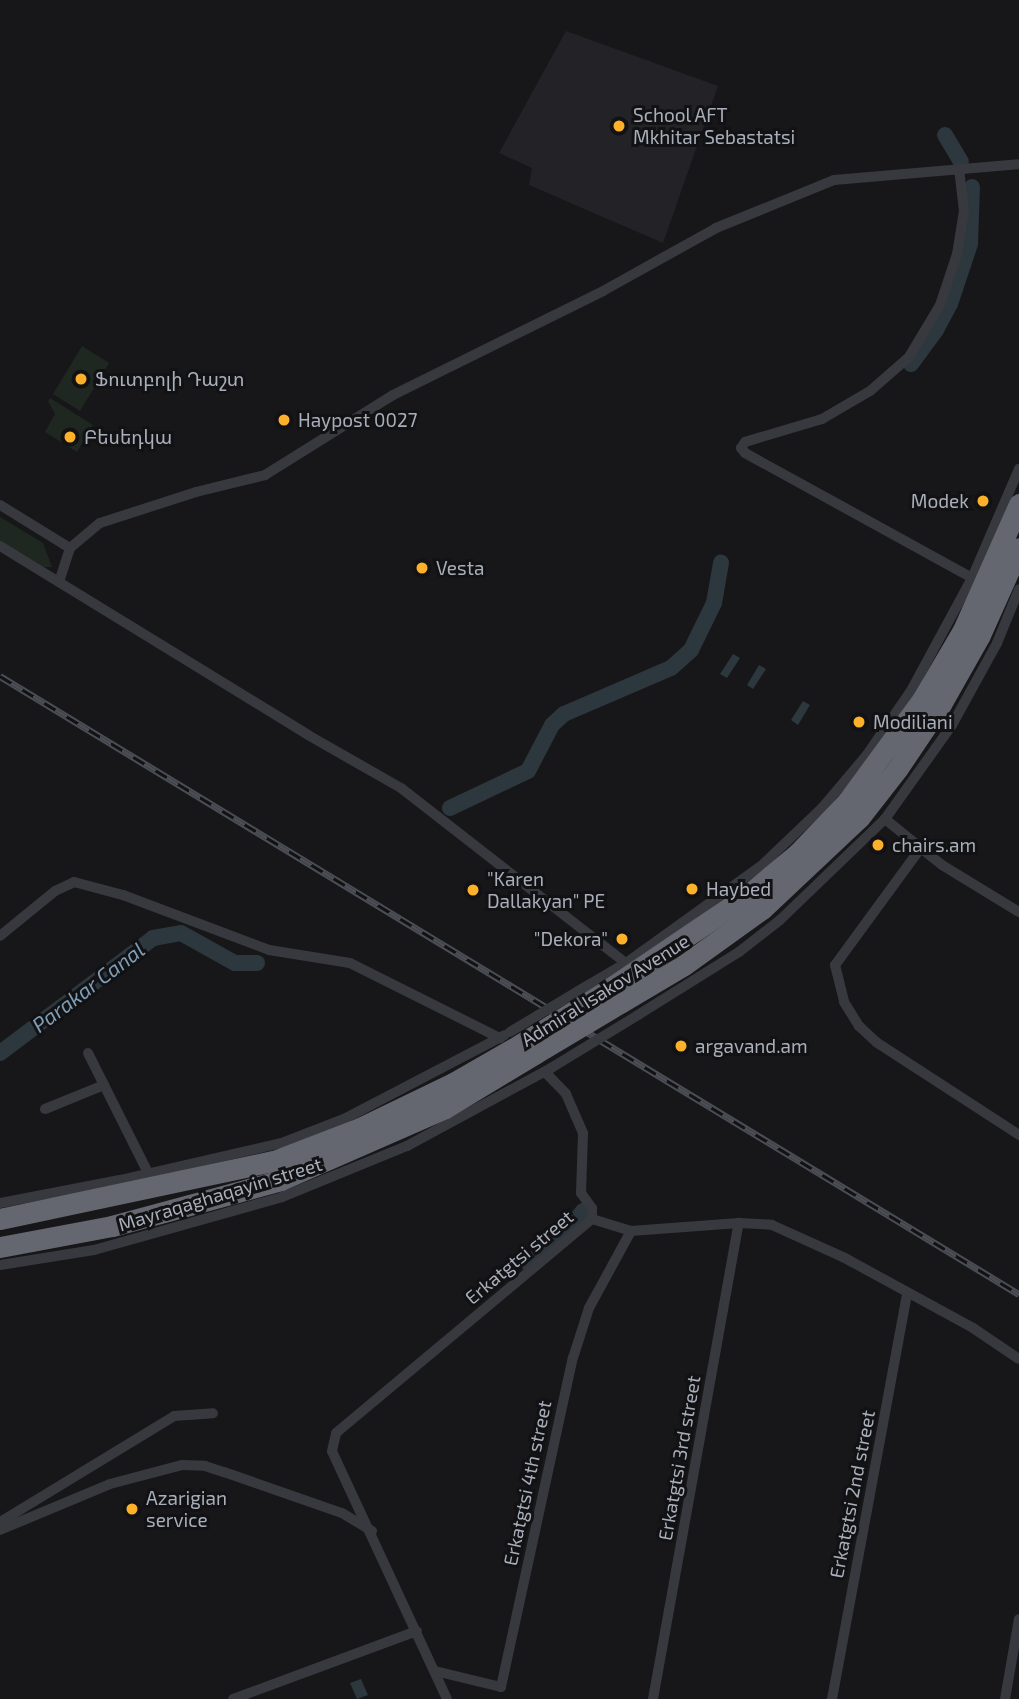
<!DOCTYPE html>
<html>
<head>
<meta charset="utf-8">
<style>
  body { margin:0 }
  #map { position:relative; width:1019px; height:1699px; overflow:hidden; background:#171719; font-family:"Exo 2","Noto Sans Armenian",sans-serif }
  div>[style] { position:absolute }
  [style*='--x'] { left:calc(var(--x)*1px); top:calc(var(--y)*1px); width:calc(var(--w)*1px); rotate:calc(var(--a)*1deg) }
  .built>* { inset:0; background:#232327 }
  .green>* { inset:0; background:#1f2820 }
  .water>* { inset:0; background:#2c373e }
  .canal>* { height:16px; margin:-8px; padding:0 8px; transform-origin:8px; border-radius:8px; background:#2c373e }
  .street>* { height:10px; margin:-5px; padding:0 5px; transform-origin:5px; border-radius:5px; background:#38393f }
  .highway>* { height:21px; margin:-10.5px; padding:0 10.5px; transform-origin:10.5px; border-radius:10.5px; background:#646770 }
  .rail>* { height:7px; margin-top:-3.5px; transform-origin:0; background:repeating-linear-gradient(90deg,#121214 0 13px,#4b4d54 0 26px); box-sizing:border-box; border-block:2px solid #4b4d54 }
  .street-bridge>* { height:10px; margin:-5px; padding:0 5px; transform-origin:5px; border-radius:5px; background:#38393f }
  .highway-bridge>* { height:21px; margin:-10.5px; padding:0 10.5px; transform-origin:10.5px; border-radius:10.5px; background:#646770 }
  .dots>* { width:19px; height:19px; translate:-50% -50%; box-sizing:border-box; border:4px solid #121214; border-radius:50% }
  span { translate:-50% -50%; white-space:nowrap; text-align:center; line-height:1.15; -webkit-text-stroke:6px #121214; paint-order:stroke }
  .poi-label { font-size:19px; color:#a8aeba }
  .left { translate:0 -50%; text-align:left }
  .right { translate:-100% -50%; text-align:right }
  .street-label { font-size:19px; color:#a8aeba }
  .water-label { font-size:21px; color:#7e9eb7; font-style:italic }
</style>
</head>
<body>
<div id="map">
  <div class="built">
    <div style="clip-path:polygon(566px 31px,718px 86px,663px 243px,529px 185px,532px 168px,499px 153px)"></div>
  </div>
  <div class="green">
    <div style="clip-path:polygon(82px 346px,109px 363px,80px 411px,53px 394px)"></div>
    <div style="clip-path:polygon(50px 398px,93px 425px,77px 452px,45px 432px,55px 414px,48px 401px)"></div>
    <div style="clip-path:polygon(0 517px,43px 543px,52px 567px,44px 567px,0 541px)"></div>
  </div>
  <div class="water">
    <div style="clip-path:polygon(733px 654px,740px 658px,727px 678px,720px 674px)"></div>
    <div style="clip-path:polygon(759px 665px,766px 669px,753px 689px,747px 685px)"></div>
    <div style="clip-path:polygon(803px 701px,810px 705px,798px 725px,791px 720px)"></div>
    <div style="clip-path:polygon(361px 1679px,368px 1695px,357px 1699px,350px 1683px)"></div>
  </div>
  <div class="canal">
    <div style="--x:945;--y:135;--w:31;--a:59"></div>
    <div style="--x:911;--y:364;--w:42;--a:-53.7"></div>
    <div style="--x:936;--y:330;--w:30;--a:-62"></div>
    <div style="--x:950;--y:304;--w:63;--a:-71.6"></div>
    <div style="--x:970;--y:244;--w:57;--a:-88"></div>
    <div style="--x:450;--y:808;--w:86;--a:-25.4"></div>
    <div style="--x:528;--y:771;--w:52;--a:-62.4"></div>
    <div style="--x:552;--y:725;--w:16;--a:-43"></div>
    <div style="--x:564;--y:714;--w:116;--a:-23.3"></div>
    <div style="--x:671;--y:668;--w:27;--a:-42"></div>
    <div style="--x:691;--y:650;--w:52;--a:-63.9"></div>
    <div style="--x:714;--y:603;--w:41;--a:-80.1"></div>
    <div style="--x:0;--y:1053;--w:191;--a:-36.9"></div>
    <div style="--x:153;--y:938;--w:28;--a:-10"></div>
    <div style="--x:181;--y:933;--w:62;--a:29.1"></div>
    <div style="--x:235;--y:963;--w:22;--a:0"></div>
    <div style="--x:529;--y:1264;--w:53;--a:-41.2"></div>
    <div style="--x:569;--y:1229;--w:23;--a:-52"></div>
  </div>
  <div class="street">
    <div style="--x:959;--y:168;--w:43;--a:83.4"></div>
    <div style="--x:964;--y:211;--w:44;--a:99.2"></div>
    <div style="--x:957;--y:254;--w:54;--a:108.4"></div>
    <div style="--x:940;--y:305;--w:61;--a:120.8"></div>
    <div style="--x:909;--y:357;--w:52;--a:138.9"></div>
    <div style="--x:870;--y:391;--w:56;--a:149.7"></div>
    <div style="--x:822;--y:419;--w:80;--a:163.4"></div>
    <div style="--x:745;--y:442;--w:7;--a:124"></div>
    <div style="--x:741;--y:448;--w:6;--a:51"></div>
    <div style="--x:745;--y:453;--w:259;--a:28.8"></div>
    <div style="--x:0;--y:505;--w:82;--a:31.6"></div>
    <div style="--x:0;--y:546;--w:361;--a:31.5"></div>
    <div style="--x:308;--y:735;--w:107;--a:29.7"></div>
    <div style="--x:401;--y:788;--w:285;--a:37.9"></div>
    <div style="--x:59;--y:582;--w:36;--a:-72"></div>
    <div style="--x:70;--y:548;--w:39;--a:-40"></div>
    <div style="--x:100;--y:523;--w:101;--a:-17.9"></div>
    <div style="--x:196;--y:492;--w:71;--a:-13.8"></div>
    <div style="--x:265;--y:475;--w:151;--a:-32"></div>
    <div style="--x:393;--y:395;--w:234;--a:-26.3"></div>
    <div style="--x:603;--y:291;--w:129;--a:-29.1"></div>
    <div style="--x:716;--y:228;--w:127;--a:-22.1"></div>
    <div style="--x:834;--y:180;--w:186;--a:-4.9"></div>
    <div style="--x:885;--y:819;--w:73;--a:38.9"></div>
    <div style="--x:942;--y:865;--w:90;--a:31.4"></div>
    <div style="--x:920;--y:849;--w:144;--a:126.2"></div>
    <div style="--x:835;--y:965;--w:38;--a:76"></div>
    <div style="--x:844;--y:1002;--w:28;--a:58"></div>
    <div style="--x:859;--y:1026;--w:23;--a:43"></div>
    <div style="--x:876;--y:1042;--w:171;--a:33"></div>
    <div style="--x:0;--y:936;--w:71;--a:-39.3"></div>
    <div style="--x:55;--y:891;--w:21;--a:-25"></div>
    <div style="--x:74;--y:882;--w:51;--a:14.9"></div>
    <div style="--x:123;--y:895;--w:156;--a:20.6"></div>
    <div style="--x:269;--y:950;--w:82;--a:9.1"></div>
    <div style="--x:350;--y:963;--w:168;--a:26.6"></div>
    <div style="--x:590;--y:984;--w:42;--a:-30.3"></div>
    <div style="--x:626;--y:963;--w:166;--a:-35.7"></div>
    <div style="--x:761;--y:866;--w:84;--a:-43.6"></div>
    <div style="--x:822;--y:808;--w:68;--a:-49.8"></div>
    <div style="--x:866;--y:756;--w:81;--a:-55.5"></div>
    <div style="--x:912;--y:689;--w:126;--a:-61.6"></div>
    <div style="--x:972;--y:578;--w:119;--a:-66.7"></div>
    <div style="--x:638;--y:1015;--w:119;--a:-32"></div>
    <div style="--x:739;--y:952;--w:52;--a:-38"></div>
    <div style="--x:780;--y:920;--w:146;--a:-43.9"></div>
    <div style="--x:885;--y:819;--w:115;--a:-54.5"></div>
    <div style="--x:952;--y:725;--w:94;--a:-61.2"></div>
    <div style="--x:997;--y:643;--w:58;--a:-67.8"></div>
    <div style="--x:88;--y:1053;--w:141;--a:63.4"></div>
    <div style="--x:545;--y:1072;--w:30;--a:46"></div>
    <div style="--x:566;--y:1094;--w:43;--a:66.4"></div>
    <div style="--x:583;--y:1133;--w:60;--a:91.9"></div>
    <div style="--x:581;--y:1193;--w:19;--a:54"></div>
    <div style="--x:592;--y:1208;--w:11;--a:90"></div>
    <div style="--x:45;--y:1109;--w:64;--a:-22.1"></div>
    <div style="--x:0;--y:1203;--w:122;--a:-10.9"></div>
    <div style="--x:120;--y:1180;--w:166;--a:-12.9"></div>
    <div style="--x:282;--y:1143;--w:69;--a:-21.3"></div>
    <div style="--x:346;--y:1118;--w:179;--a:-27.6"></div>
    <div style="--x:592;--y:1219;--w:41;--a:17.1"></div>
    <div style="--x:631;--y:1231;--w:108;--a:-4.2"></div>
    <div style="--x:739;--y:1223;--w:33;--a:3"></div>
    <div style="--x:772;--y:1225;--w:78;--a:24.3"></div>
    <div style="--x:843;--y:1257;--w:148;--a:28.6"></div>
    <div style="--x:973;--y:1328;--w:55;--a:34"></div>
    <div style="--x:0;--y:1265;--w:95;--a:-9.1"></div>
    <div style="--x:94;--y:1250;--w:195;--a:-15.7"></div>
    <div style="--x:282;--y:1197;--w:135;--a:-22.2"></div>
    <div style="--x:407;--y:1146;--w:164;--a:-28.4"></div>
    <div style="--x:0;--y:1522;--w:204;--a:-31.3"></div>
    <div style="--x:174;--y:1416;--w:39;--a:-4"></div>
    <div style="--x:0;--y:1530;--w:119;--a:-22.7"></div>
    <div style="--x:110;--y:1484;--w:74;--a:-14.8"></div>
    <div style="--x:182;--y:1465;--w:23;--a:2"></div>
    <div style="--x:205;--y:1466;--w:20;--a:18"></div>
    <div style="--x:224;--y:1472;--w:125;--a:19.2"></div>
    <div style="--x:342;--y:1513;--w:35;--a:31"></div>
    <div style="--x:435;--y:1671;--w:68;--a:13.6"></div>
    <div style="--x:501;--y:1687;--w:337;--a:-77.7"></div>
    <div style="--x:573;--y:1358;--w:52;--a:-72.3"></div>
    <div style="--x:589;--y:1308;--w:88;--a:-61.4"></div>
    <div style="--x:233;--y:1699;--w:196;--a:-20.3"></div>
    <div style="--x:447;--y:1699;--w:273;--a:-114.9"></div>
    <div style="--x:332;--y:1451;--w:18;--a:-77"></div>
    <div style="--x:336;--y:1433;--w:334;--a:-39.9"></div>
    <div style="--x:653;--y:1699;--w:484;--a:-79.8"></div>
    <div style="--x:832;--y:1699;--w:411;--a:-79.5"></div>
    <div style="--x:1005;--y:1699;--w:81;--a:-80.1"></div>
  </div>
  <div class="highway">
    <div style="--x:606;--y:991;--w:173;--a:-34.1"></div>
    <div style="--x:749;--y:894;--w:64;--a:-39.9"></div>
    <div style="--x:798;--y:853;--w:71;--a:-46.1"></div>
    <div style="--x:847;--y:802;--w:127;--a:-53.7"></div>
    <div style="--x:922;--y:700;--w:81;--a:-59.6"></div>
    <div style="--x:963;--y:630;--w:138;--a:-66"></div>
    <div style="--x:620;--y:1003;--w:74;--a:-30.7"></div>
    <div style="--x:684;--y:965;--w:96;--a:-35.7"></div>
    <div style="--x:762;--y:909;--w:133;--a:-43.2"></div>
    <div style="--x:859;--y:818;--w:63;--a:-52"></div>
    <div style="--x:898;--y:768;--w:77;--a:-56.1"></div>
    <div style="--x:941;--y:704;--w:79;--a:-60.5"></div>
    <div style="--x:980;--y:635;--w:95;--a:-65.9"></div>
    <div style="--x:0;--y:1219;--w:280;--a:-12"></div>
    <div style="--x:274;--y:1161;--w:92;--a:-21"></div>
    <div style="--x:360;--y:1128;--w:103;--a:-25.8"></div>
    <div style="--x:453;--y:1083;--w:78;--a:-29.8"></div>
    <div style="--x:0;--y:1247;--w:114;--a:-10.6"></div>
    <div style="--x:112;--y:1226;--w:175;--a:-15.2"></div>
    <div style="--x:281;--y:1180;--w:179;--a:-23.7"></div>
    <div style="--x:445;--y:1108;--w:106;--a:-31.1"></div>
  </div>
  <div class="rail">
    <div style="--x:0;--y:676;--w:1192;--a:31.24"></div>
  </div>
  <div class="street-bridge">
    <div style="--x:510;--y:1032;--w:93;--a:-31"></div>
    <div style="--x:551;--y:1068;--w:102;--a:-31.3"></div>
  </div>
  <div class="highway-bridge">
    <div style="--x:521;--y:1044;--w:100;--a:-31.9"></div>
    <div style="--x:536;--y:1053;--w:98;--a:-30.8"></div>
  </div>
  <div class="dots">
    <div style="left:619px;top:126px;background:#fdb12b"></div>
    <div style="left:81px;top:379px;background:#fdb12b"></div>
    <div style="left:284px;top:420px;background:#fdb12b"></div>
    <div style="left:70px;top:437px;background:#fdb12b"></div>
    <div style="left:983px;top:501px;background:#fdb12b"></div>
    <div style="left:422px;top:568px;background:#fdb12b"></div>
    <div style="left:859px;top:722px;background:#fdb12b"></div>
    <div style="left:878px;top:845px;background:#fdb12b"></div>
    <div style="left:692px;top:889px;background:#fdb12b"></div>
    <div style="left:473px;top:890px;background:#fdb12b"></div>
    <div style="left:622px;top:939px;background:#fdb12b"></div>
    <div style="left:681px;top:1046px;background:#fdb12b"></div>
    <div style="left:132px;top:1509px;background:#fdb12b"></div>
  </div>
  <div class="poi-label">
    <span class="left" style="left:633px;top:126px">School AFT<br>Mkhitar Sebastatsi</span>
    <span class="left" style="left:95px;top:379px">Ֆուտբոլի Դաշտ</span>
    <span class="left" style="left:298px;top:420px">Haypost 0027</span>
    <span class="left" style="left:84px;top:437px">Բեսեդկա</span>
    <span class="right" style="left:969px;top:501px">Modek</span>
    <span class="left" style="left:436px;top:568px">Vesta</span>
    <span class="left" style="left:873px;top:722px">Modiliani</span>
    <span class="left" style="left:892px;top:845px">chairs.am</span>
    <span class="left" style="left:487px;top:890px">"Karen<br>Dallakyan" PE</span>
    <span class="left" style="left:706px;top:889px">Haybed</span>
    <span class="right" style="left:608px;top:939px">"Dekora"</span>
    <span class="left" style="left:695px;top:1046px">argavand.am</span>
    <span class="left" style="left:146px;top:1509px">Azarigian<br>service</span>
  </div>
  <div class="street-label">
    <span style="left:605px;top:990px;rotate:-32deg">Admiral Isakov Avenue</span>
    <span style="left:220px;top:1194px;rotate:-17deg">Mayraqaghaqayin street</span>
    <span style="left:519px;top:1257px;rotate:-40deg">Erkatgtsi street</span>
    <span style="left:679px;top:1458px;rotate:-80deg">Erkatgtsi 3rd street</span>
    <span style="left:527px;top:1483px;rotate:-78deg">Erkatgtsi 4th street</span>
    <span style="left:852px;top:1494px;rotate:-79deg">Erkatgtsi 2nd street</span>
  </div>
  <div class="water-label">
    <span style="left:88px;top:987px;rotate:-37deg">Parakar Canal</span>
  </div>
</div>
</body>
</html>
